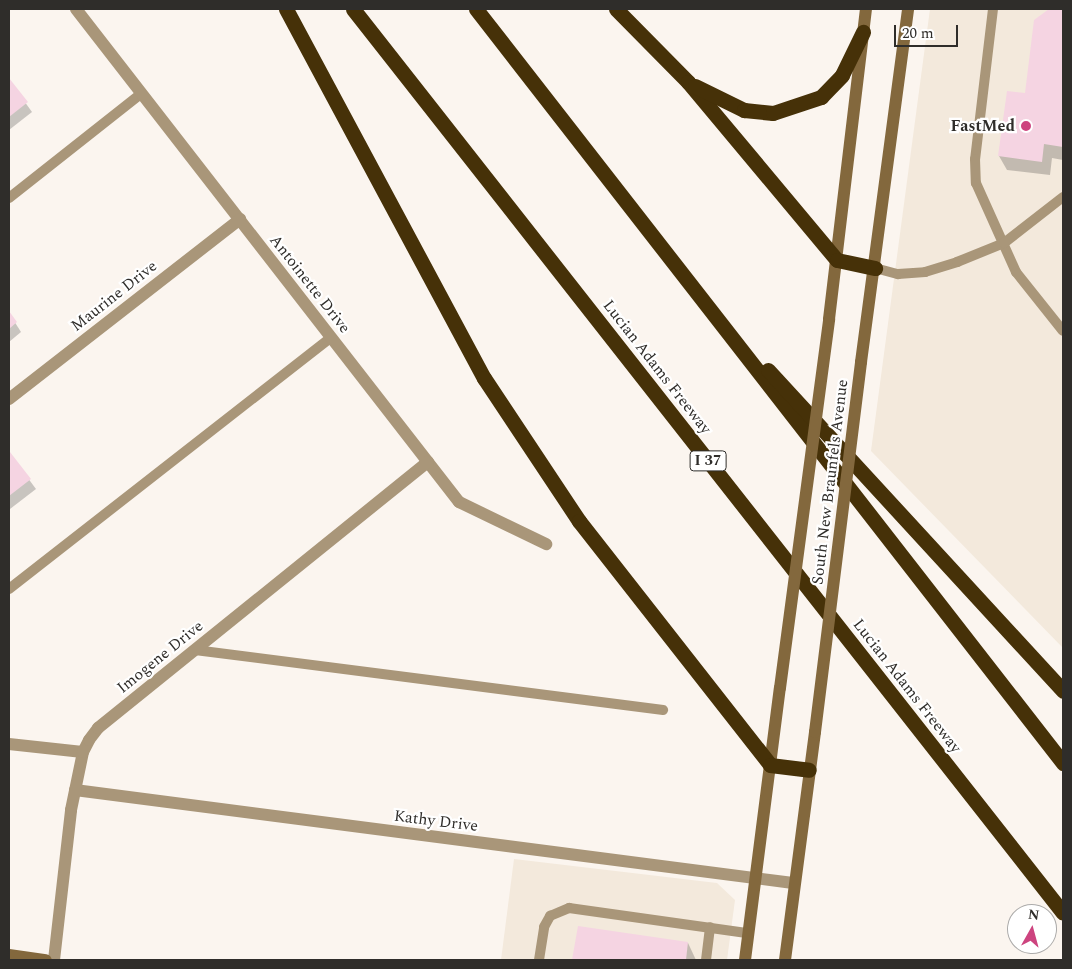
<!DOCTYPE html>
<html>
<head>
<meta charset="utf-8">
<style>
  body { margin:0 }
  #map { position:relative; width:1072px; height:969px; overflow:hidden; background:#fbf5ef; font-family:Spectral,serif }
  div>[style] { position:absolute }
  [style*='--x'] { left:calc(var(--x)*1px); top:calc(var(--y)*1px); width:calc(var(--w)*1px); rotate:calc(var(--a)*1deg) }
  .built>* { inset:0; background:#f3e9dc }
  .shadow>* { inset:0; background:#0003 }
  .building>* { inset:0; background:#f5d4e2 }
  .lane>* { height:10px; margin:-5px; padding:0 5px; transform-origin:5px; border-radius:5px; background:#a99679 }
  .street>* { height:12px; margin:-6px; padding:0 6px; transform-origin:6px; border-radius:6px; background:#a99679 }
  .secondary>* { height:12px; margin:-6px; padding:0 6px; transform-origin:6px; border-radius:6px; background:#83683d }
  .highway>* { height:15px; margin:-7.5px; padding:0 7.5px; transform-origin:7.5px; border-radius:7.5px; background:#463108 }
  .secondary-bridge>* { height:12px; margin:-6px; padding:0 6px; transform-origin:6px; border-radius:6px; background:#83683d }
  .dots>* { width:14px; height:14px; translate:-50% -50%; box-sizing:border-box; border:2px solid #fff; border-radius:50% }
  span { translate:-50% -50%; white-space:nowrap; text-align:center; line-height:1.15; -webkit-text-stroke:4.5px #fff; paint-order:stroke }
  .shield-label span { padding:1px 4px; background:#fff; border:1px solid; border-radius:4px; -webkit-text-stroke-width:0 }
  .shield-label { font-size:15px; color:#2f2d2a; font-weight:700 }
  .poi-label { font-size:16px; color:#2f2d2a; font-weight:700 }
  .right { translate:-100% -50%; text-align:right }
  .street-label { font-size:16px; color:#2f2d2a }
  .frame { position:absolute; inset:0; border:10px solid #2f2d2a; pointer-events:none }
  .north { position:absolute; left:1007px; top:904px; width:50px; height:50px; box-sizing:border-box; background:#fff; border:1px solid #acabaa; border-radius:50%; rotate:7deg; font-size:14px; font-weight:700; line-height:20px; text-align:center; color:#2f2d2a }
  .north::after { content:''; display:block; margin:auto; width:18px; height:22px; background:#cd447f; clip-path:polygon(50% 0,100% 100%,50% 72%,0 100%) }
  .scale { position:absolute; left:894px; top:25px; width:64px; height:22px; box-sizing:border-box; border:2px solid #2f2d2a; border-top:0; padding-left:6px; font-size:15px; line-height:18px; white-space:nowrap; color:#2f2d2a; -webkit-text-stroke:4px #fff; paint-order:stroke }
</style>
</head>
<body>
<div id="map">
  <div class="built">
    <div style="clip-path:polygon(930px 9px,1063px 9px,1063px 648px,871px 451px)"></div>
    <div style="clip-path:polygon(514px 859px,717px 883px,735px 900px,727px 960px,501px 960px)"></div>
  </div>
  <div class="shadow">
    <div style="clip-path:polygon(1051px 9px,1063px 9px,1063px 160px,1052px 158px,1050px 175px,1007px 170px,999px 156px,1026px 95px,1035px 21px)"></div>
    <div style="clip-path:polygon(9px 80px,32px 112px,9px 130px)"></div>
    <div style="clip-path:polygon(9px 313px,21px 332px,9px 342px)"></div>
    <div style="clip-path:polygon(10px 454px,36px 489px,10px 509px,9px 455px)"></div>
    <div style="clip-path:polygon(579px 927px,688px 943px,696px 960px,574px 960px)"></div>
  </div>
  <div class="building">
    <div style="clip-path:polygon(1049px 9px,1063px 9px,1063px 147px,1044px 144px,1042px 162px,998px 156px,1007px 91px,1025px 93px,1034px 20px)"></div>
    <div style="clip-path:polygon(9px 78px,28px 102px,9px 117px)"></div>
    <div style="clip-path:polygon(9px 311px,17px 322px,9px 329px)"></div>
    <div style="clip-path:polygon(10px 452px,31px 479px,9px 496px,9px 454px)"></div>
    <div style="clip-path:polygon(578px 926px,688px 942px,686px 960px,572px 960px)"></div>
  </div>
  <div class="lane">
    <div style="--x:993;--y:9;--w:151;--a:96.8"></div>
    <div style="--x:975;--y:159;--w:24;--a:88"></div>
    <div style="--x:976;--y:183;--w:98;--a:65.8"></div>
    <div style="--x:1016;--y:272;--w:75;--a:51.5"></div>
    <div style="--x:9;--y:198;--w:169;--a:-38.3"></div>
    <div style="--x:875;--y:268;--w:24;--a:15"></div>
    <div style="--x:898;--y:274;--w:27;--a:-4"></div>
    <div style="--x:925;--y:272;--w:34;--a:-17"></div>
    <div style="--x:957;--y:262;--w:51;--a:-22"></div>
    <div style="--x:1004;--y:243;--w:75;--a:-37.9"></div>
    <div style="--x:9;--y:589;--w:409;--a:-38"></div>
    <div style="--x:195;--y:650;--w:472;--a:7.3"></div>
    <div style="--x:539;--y:960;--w:33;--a:-81"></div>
    <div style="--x:544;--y:927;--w:13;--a:-61"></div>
    <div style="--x:550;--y:916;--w:21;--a:-23"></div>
    <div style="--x:569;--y:908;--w:181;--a:8"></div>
    <div style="--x:706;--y:960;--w:33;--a:-83"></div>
  </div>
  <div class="street">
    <div style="--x:76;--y:9;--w:624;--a:52.16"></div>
    <div style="--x:459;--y:502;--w:97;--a:25.8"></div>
    <div style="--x:9;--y:399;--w:293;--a:-37.9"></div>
    <div style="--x:9;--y:744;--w:74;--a:6.2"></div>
    <div style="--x:75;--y:790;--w:724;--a:7.38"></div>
    <div style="--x:54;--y:960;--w:151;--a:-83.5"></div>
    <div style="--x:71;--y:810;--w:59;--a:-78.3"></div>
    <div style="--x:83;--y:752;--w:13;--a:-63"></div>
    <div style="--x:89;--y:740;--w:15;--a:-53"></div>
    <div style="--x:98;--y:728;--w:424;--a:-38.9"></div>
  </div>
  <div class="secondary">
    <div style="--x:829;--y:319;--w:312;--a:-83.2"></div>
    <div style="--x:861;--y:362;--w:356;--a:-82.4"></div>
    <div style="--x:9;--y:955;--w:37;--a:8"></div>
    <div style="--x:745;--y:960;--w:274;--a:-82.7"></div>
    <div style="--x:785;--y:960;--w:230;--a:-82.5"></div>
  </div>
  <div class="highway">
    <div style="--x:286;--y:9;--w:419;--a:61.8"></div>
    <div style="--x:484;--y:378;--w:172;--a:56.4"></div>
    <div style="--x:579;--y:521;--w:310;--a:51.9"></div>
    <div style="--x:770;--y:765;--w:39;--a:7"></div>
    <div style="--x:353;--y:9;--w:1149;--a:51.85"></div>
    <div style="--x:476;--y:9;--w:956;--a:52.1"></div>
    <div style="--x:616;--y:9;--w:103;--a:45.4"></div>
    <div style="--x:688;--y:82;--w:232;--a:50.1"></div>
    <div style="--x:837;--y:260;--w:39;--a:12"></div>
    <div style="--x:695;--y:86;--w:55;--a:26.1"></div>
    <div style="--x:744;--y:110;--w:29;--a:6"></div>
    <div style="--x:773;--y:113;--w:51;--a:-18.4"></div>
    <div style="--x:821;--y:97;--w:30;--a:-46"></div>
    <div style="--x:842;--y:75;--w:48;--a:-64"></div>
    <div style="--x:768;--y:370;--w:436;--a:47.4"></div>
  </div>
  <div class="secondary-bridge">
    <div style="--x:780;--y:688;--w:372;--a:-82.4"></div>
    <div style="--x:815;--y:732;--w:373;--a:-82.9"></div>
  </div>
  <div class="dots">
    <div style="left:1026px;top:126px;background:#cd447f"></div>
  </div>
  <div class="shield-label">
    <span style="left:708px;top:461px">I 37</span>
  </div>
  <div class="poi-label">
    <span class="right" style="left:1015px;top:126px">FastMed</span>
  </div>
  <div class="street-label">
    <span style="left:310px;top:284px;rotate:52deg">Antoinette Drive</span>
    <span style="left:114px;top:296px;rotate:-38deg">Maurine Drive</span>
    <span style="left:657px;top:367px;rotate:52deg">Lucian Adams Freeway</span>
    <span style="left:830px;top:482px;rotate:-83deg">South New Braunfels Avenue</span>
    <span style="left:160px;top:657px;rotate:-39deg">Imogene Drive</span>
    <span style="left:907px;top:686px;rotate:52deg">Lucian Adams Freeway</span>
    <span style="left:436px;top:821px;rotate:7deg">Kathy Drive</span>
  </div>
  <div class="frame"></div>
  <div class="north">N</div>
  <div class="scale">20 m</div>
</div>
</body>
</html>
